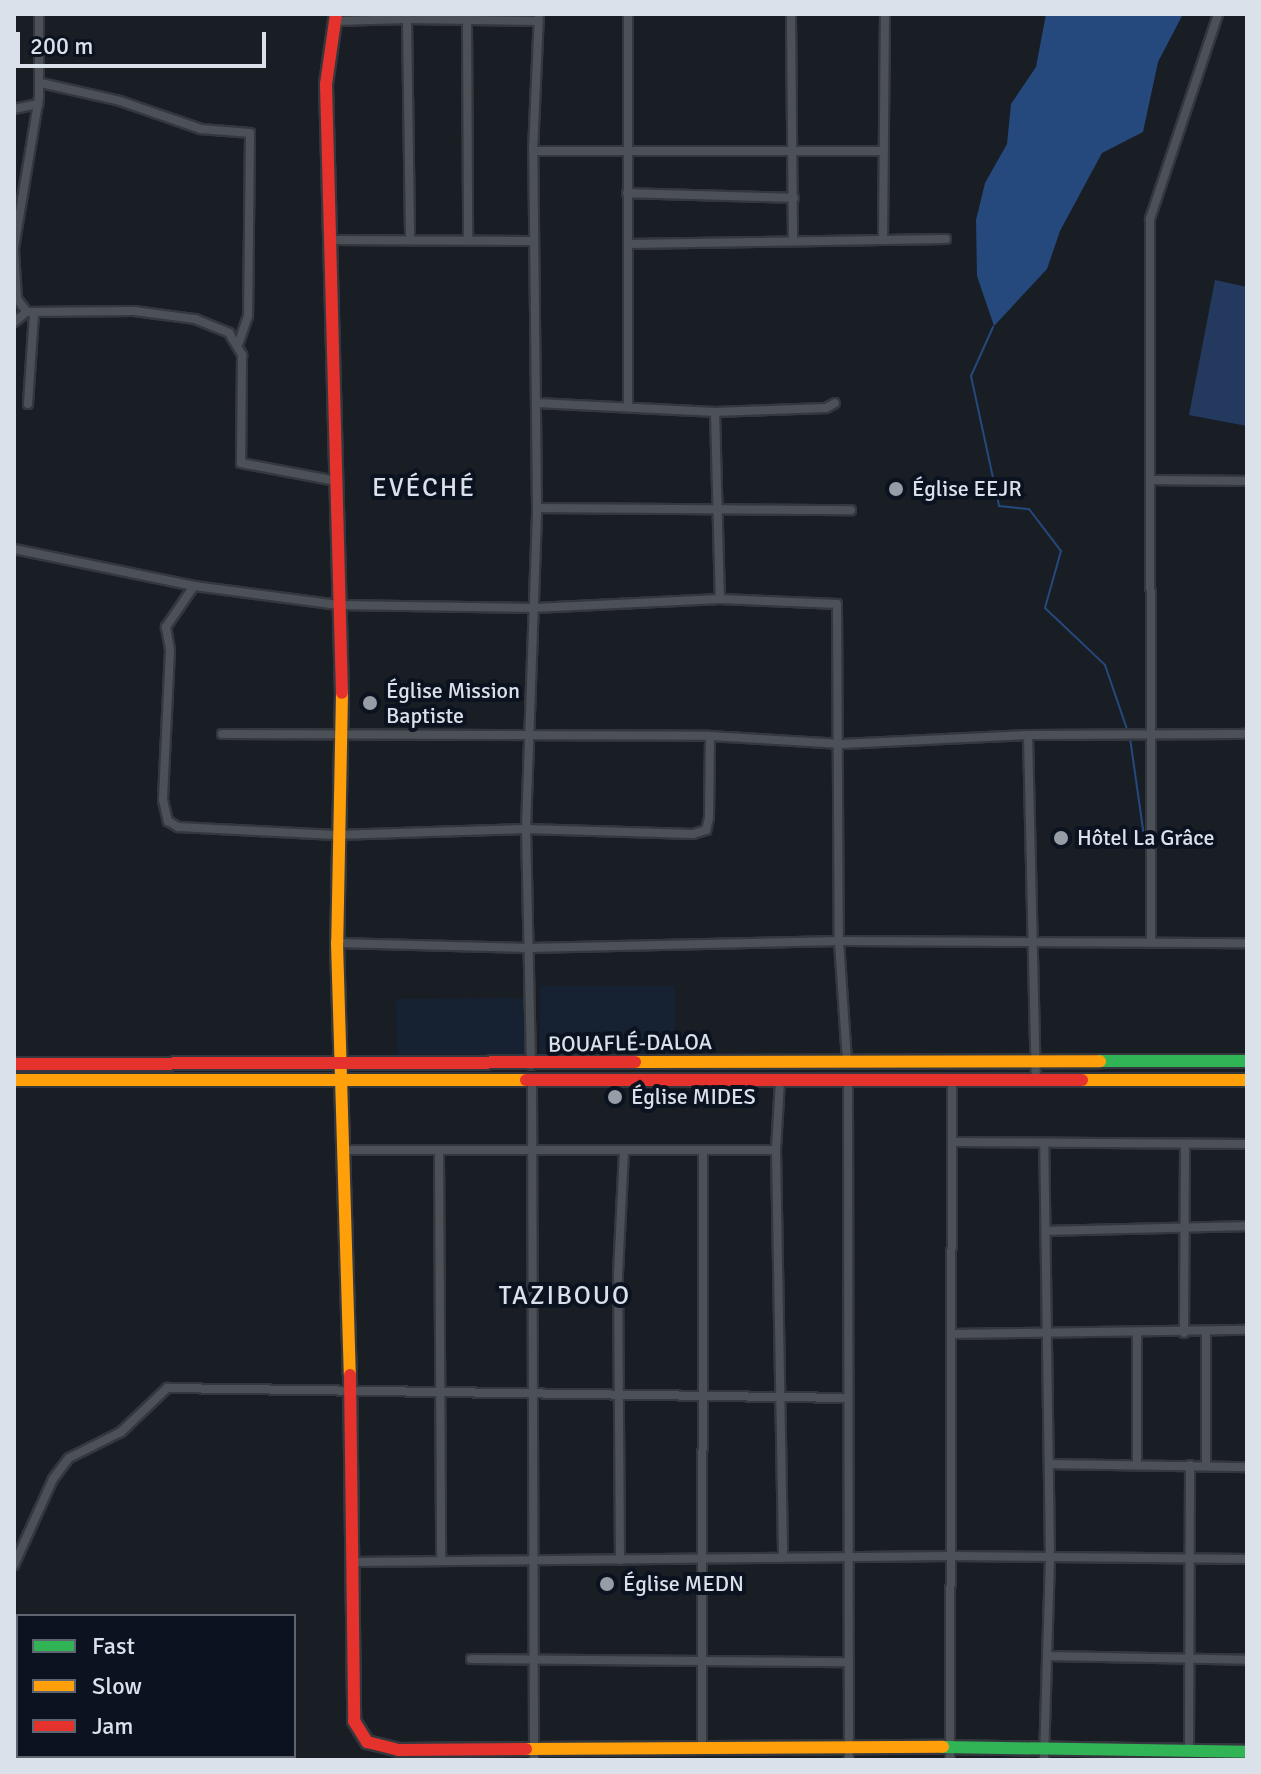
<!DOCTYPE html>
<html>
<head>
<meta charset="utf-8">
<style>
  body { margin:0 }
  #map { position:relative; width:1261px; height:1774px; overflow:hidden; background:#191e25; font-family:Signika,sans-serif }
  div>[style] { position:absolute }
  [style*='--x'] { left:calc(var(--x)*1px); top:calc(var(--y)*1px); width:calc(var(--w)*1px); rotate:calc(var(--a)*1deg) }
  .built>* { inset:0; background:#162132 }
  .green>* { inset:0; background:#233a5e }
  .water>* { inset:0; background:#25487d }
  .stream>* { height:2px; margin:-1px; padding:0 1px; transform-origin:1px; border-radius:1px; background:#25487d }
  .roads { filter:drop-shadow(2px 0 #34373e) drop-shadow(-2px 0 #34373e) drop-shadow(0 2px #34373e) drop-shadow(0 -2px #34373e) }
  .street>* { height:8px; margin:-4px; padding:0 4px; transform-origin:4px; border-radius:4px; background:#4c5158 }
  .fast>* { height:12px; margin:-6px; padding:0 6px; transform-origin:6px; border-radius:6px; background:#30b455 }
  .slow>* { height:12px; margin:-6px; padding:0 6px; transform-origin:6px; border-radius:6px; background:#ff9f0a }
  .jam>* { height:12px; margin:-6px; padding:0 6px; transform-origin:6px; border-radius:6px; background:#e5322d }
  .dots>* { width:22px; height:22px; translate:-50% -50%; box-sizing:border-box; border:4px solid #0b1320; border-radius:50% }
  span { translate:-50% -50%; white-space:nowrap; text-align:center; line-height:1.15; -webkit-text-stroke:8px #0b1320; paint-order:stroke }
  .poi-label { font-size:22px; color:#dbe1eb }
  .left { translate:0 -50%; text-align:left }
  .street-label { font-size:22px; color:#dbe1eb }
  .quarter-label { font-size:26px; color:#dbe1eb; letter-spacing:2px }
  .frame { position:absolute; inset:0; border:16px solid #dbe1eb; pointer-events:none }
  .legend { position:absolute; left:16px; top:1614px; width:280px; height:144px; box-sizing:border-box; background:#0b1320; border:2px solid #5e6571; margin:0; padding:10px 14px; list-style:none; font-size:24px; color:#dbe1eb }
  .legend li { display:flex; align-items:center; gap:16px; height:40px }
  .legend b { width:40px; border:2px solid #5e6571 }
  .scale { position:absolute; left:16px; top:32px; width:250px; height:36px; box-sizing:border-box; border:4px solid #dbe1eb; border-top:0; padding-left:10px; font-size:24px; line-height:28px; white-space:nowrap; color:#dbe1eb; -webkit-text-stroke:6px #0b1320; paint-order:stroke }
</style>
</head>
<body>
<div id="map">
  <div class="built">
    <div style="clip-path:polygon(540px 986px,675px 986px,675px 1060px,540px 1059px)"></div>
    <div style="clip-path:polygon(525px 998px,526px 1061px,397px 1062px,396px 999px)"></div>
  </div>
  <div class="green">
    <div style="clip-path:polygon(1215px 280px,1247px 287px,1247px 426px,1189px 415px)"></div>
  </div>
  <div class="water">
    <div style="clip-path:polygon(1046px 14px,1183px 14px,1158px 62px,1143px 132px,1102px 153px,1060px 231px,1047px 269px,994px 326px,977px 276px,976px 220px,985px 183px,1007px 144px,1011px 104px,1036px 67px)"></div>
  </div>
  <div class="stream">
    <div style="--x:993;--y:327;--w:54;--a:114.2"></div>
    <div style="--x:971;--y:376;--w:133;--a:77.8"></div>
    <div style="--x:999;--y:506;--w:30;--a:6"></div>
    <div style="--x:1029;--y:509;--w:53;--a:52.7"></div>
    <div style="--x:1061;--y:551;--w:59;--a:105.7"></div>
    <div style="--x:1045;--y:608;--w:83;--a:43.5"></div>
    <div style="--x:1105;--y:665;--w:71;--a:71.1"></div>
    <div style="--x:1130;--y:738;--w:106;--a:81.9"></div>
    <div style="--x:14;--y:1745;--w:5;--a:37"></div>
    <div style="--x:28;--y:1756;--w:6;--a:39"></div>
  </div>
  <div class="roads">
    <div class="street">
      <div style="--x:628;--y:14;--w:393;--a:90"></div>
      <div style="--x:791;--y:14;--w:225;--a:89.5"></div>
      <div style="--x:407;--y:19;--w:131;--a:0.9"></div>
      <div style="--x:467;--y:20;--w:219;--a:89.7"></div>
      <div style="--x:335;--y:21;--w:72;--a:-1.6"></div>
      <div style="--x:407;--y:19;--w:219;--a:89.2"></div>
      <div style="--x:41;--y:83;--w:81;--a:12.8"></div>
      <div style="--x:120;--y:101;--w:86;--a:19.1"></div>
      <div style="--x:201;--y:129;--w:49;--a:4.7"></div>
      <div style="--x:250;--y:133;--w:183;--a:90.6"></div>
      <div style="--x:248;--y:316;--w:28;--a:109"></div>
      <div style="--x:14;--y:109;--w:25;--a:-12"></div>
      <div style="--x:533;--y:151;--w:351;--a:0"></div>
      <div style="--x:627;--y:193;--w:167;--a:1.7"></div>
      <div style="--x:883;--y:239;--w:225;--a:-89.5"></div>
      <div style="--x:331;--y:240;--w:203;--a:0.3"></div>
      <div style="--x:628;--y:244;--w:318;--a:-0.9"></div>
      <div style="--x:14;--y:248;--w:153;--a:-80.6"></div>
      <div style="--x:39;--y:97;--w:83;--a:-90"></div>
      <div style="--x:14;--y:250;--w:49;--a:86.5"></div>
      <div style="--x:17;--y:299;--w:16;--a:52"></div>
      <div style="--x:27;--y:312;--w:107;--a:-0.5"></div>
      <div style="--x:134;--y:311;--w:62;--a:7.5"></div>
      <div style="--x:195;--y:319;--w:37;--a:22"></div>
      <div style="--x:229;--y:333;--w:26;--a:59"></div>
      <div style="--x:242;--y:355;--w:108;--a:90.5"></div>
      <div style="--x:241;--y:463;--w:97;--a:10.7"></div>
      <div style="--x:14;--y:322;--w:16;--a:-38"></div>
      <div style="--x:537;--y:403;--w:178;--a:2.9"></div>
      <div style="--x:715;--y:412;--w:111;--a:-2.1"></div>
      <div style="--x:826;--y:408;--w:10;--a:-29"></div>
      <div style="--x:28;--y:404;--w:90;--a:-86.2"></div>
      <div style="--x:715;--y:412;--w:187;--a:88.5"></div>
      <div style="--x:1154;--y:480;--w:93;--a:0.6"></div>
      <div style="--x:537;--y:508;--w:314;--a:0.4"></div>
      <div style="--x:14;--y:549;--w:184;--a:11.6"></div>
      <div style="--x:194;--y:586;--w:146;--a:7.5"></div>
      <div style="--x:339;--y:605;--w:195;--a:0.9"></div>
      <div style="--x:534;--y:608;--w:186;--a:-2.8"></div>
      <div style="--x:720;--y:599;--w:117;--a:2.4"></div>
      <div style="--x:837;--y:604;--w:337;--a:89.7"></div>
      <div style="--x:839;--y:941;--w:119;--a:86.2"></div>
      <div style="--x:194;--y:586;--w:50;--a:124.3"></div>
      <div style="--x:166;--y:627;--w:23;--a:80"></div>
      <div style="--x:170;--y:650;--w:150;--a:92.7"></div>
      <div style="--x:163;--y:800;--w:22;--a:77"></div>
      <div style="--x:168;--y:821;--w:12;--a:31"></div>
      <div style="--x:178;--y:827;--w:158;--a:2.9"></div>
      <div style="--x:336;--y:835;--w:190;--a:-1.8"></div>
      <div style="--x:526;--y:829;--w:167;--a:1.7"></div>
      <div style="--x:693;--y:834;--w:14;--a:-17"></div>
      <div style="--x:706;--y:830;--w:12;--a:-76"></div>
      <div style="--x:709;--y:818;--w:82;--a:-89.3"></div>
      <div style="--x:222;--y:734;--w:488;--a:0.2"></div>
      <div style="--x:710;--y:736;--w:132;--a:3.5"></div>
      <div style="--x:842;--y:744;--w:186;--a:-2.8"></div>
      <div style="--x:1028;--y:735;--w:219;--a:-0.3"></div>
      <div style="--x:1028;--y:735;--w:345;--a:88.7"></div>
      <div style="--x:1151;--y:941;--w:722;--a:-90.08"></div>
      <div style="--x:1150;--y:219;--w:216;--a:-71.6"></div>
      <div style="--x:337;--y:943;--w:191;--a:1.5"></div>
      <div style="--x:528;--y:948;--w:311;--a:-1.3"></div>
      <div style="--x:839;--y:941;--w:408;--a:0.3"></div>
      <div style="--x:531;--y:1065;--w:236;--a:-91.2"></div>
      <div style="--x:526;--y:829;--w:321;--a:-88"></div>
      <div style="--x:537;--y:508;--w:357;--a:-90.6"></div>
      <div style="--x:533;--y:151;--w:137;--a:-87.5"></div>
      <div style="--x:532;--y:1078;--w:682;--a:89.83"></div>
      <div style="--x:780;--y:1080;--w:70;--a:93.3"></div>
      <div style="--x:776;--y:1150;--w:408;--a:89"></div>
      <div style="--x:848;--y:1080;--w:680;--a:89.92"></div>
      <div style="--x:954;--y:1142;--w:293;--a:0.4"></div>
      <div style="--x:345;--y:1150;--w:431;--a:0"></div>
      <div style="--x:439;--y:1150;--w:410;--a:89.7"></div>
      <div style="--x:1046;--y:1231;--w:201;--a:-1.4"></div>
      <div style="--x:1206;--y:1332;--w:134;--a:90"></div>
      <div style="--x:1184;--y:1333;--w:188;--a:-89.7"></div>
      <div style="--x:954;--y:1334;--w:293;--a:-0.8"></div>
      <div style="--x:1050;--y:1464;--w:197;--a:0.9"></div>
      <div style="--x:1137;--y:1465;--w:132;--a:-90"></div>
      <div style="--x:620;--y:1560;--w:286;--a:-90.4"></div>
      <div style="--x:618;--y:1274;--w:122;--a:-87.2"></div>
      <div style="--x:354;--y:1562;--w:598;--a:-0.57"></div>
      <div style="--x:952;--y:1556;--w:295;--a:0.6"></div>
      <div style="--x:14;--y:1565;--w:94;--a:-65.6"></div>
      <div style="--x:53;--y:1479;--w:26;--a:-53"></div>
      <div style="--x:69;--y:1458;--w:58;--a:-26.6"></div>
      <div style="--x:121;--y:1432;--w:64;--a:-43.7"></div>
      <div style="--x:167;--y:1388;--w:681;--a:0.84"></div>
      <div style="--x:1047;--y:1656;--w:200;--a:1.1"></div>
      <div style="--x:471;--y:1659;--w:378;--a:0.5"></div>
      <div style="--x:702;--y:1750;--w:598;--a:-89.9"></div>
      <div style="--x:1189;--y:1751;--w:286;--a:-89.8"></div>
      <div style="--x:950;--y:1760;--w:680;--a:-89.83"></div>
      <div style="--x:1044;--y:1760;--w:203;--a:-88.3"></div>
      <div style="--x:1050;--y:1557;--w:414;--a:-90.8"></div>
    </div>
    <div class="fast">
      <div style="--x:1100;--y:1061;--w:147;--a:0"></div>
      <div style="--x:943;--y:1747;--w:304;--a:0.9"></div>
    </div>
    <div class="slow">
      <div style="--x:342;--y:693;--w:250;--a:91.1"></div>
      <div style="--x:337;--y:943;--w:432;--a:88.3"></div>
      <div style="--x:635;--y:1062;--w:465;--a:-0.1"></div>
      <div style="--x:14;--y:1080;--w:512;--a:0"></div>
      <div style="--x:1082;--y:1080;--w:165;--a:0"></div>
      <div style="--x:526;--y:1749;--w:417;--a:-0.3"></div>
    </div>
    <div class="jam">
      <div style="--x:336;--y:14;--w:71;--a:98.1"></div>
      <div style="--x:326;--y:84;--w:609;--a:88.5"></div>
      <div style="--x:14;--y:1064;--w:621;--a:-0.18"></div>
      <div style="--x:526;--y:1080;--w:556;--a:0"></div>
      <div style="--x:350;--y:1375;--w:346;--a:89.3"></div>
      <div style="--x:354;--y:1721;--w:25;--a:58"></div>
      <div style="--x:367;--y:1742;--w:32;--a:14"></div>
      <div style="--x:398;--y:1750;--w:128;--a:-0.4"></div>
    </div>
  </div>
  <div class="dots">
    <div style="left:896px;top:489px;background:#979da6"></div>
    <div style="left:370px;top:703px;background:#979da6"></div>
    <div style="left:1061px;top:838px;background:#979da6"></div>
    <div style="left:615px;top:1097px;background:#979da6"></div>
    <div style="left:607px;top:1584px;background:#979da6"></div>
  </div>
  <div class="poi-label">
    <span class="left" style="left:912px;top:489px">Église EEJR</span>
    <span class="left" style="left:386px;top:703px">Église Mission<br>Baptiste</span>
    <span class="left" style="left:1077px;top:838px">Hôtel La Grâce</span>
    <span class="left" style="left:631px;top:1097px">Église MIDES</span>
    <span class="left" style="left:623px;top:1584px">Église MEDN</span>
  </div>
  <div class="street-label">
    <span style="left:630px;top:1043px;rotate:-1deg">BOUAFLÉ-DALOA</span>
  </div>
  <div class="quarter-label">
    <span style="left:424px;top:489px">EVÉCHÉ</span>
    <span style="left:565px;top:1297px">TAZIBOUO</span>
  </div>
  <div class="frame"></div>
  <ul class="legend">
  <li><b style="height:10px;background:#30b455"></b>Fast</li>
  <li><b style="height:10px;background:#ff9f0a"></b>Slow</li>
  <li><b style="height:10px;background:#e5322d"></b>Jam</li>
  </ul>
  <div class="scale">200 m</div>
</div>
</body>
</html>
